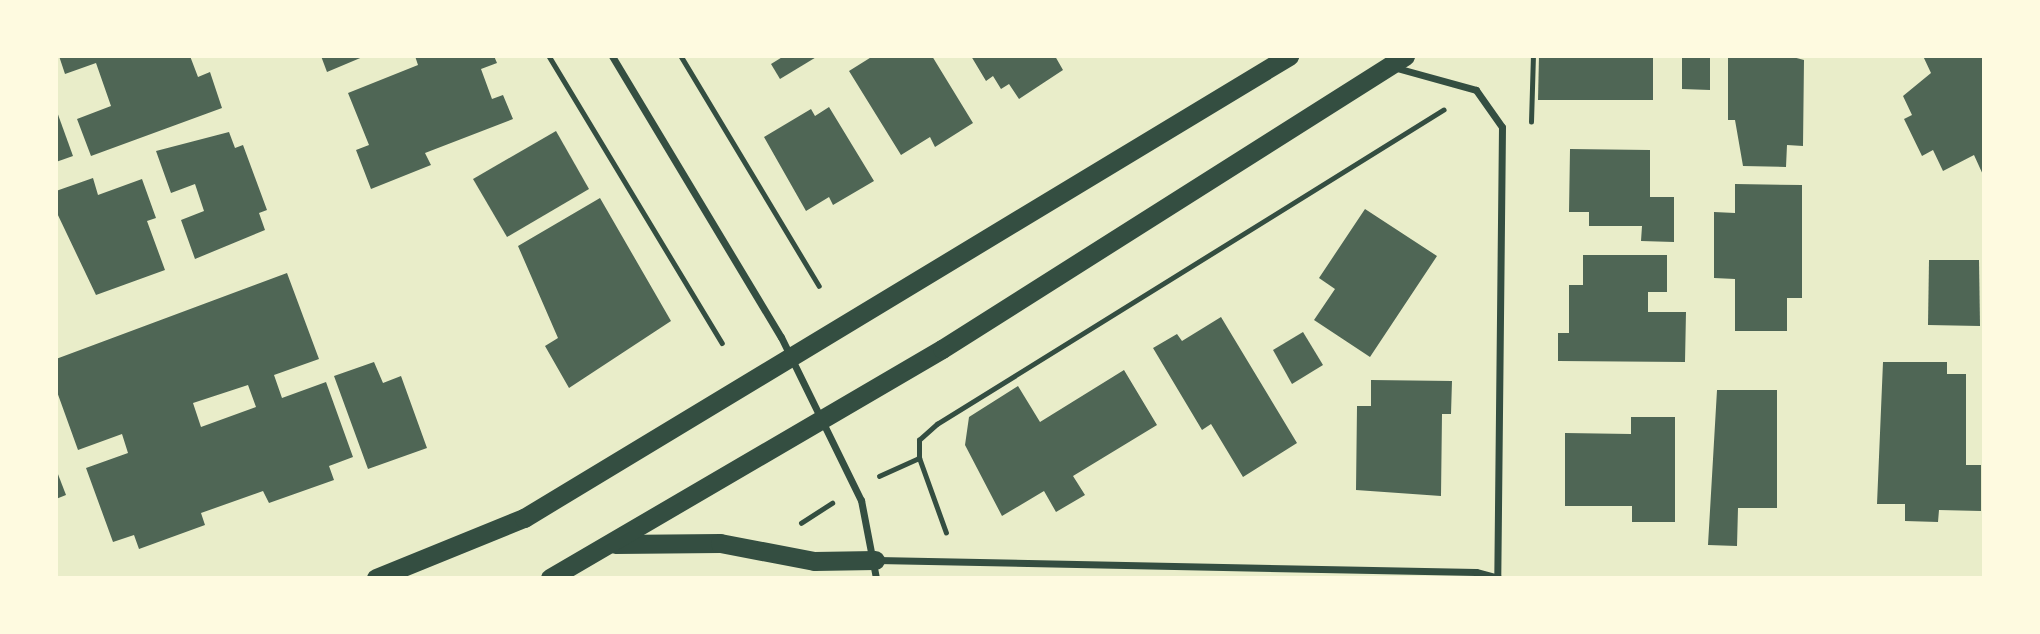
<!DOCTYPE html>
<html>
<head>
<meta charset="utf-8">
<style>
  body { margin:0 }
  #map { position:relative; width:2040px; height:634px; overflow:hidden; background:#e9edc9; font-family:Signika,sans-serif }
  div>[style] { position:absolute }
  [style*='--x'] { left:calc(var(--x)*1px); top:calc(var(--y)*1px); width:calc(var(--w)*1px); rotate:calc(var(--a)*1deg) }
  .building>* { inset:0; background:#4f6655 }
  .path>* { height:4.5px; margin:-2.25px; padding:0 2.25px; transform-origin:2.25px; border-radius:2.25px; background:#344e41 }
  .minor>* { height:7px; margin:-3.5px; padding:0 3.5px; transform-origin:3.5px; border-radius:3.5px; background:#344e41 }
  .trunk>* { height:19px; margin:-9.5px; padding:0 9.5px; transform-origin:9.5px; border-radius:9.5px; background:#344e41 }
  span { translate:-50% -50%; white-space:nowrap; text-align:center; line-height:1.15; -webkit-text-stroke:7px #fefae0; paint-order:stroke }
  .frame { position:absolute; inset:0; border:58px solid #fefae0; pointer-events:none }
</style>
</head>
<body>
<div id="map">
  <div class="building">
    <div style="clip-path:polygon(59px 56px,190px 56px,198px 77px,210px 72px,222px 108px,91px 156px,77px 119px,111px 106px,96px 63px,65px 74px)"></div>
    <div style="clip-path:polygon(321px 56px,365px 56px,327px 72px)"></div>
    <div style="clip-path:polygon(415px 56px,494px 56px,497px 63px,481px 69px,492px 99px,503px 95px,513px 119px,425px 153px,431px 165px,371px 189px,356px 150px,369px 145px,348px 93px,418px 65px)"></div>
    <div style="clip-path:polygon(784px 56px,818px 56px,780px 79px,771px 64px)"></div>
    <div style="clip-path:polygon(873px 56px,932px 56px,973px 123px,935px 147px,930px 137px,901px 155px,849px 71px)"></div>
    <div style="clip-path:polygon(971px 56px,1055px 56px,1063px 70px,1019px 99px,1009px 84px,1001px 89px,993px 76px,986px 81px)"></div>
    <div style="clip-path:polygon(1539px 56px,1653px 56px,1653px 100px,1538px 100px)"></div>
    <div style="clip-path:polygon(1682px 56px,1710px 56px,1710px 90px,1682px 89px)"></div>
    <div style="clip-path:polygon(1789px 56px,1804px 60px,1803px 146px,1787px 145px,1786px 167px,1743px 166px,1735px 120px,1728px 120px,1728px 57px)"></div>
    <div style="clip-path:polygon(1923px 56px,1984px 56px,1984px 177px,1974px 155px,1943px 171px,1933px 150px,1922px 156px,1904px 119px,1912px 115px,1903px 96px,1931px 73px)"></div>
    <div style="clip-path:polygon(829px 107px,874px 181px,833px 205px,829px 197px,806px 211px,764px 137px,811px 109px,815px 116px)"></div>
    <div style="clip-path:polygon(56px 109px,73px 156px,56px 162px)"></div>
    <div style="clip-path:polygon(556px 131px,589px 189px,507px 237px,473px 179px)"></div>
    <div style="clip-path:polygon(229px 132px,235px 148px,243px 145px,267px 210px,259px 213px,265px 230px,195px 259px,181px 220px,204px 211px,195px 184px,171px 193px,156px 151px)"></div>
    <div style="clip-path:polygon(1570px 149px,1650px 150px,1650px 197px,1674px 197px,1674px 242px,1641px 241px,1642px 226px,1589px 226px,1589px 212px,1569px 212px)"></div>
    <div style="clip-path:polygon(93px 178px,98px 195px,142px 179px,156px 218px,147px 221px,165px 270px,96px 295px,56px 211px,56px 191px)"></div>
    <div style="clip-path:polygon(1735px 184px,1802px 185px,1802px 298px,1787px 298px,1787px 331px,1735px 331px,1735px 279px,1714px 278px,1714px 212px,1735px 213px)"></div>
    <div style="clip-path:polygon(600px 198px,671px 321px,569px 388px,545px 346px,558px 338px,518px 246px)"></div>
    <div style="clip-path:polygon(1365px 209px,1437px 256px,1370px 357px,1314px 320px,1335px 289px,1319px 278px)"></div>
    <div style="clip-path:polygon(1583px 255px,1667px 255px,1667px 292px,1648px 292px,1648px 312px,1686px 312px,1685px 362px,1558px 361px,1558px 333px,1569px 333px,1569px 285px,1583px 285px)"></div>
    <div style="clip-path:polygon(1929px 260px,1979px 260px,1980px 326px,1928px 325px)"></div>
    <div style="clip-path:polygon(evenodd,287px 273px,319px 359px,274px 375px,282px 398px,326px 382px,353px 457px,329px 466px,334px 480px,269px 503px,263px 491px,201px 513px,205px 525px,139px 549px,134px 535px,113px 542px,86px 468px,128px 453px,122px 434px,78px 450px,56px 389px,56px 359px,287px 273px,248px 385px,256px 407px,201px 427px,193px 403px,248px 385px)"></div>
    <div style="clip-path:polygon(1221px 317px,1297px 443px,1243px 477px,1211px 424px,1202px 430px,1153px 348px,1177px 334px,1182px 341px)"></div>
    <div style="clip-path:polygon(1303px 332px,1323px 365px,1292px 384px,1273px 350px)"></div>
    <div style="clip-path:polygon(374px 362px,383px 383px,401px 376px,427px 448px,368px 469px,334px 376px)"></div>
    <div style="clip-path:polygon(1883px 362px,1947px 362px,1947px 374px,1966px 374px,1966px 465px,1981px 465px,1981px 511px,1939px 510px,1938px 522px,1905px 521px,1905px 504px,1877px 504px)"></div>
    <div style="clip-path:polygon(1124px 370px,1157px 425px,1073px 476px,1085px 495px,1056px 512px,1044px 491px,1002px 516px,965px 445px,969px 417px,1018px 386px,1040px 422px)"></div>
    <div style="clip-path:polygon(1371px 380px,1452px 381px,1451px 414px,1442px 414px,1441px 496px,1356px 490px,1357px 406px,1371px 406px)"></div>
    <div style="clip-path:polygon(1717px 390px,1777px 390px,1777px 508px,1738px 508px,1737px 546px,1708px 545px)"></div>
    <div style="clip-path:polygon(1631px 417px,1675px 417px,1675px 522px,1632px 522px,1632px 506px,1565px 506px,1565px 433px,1631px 434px)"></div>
    <div style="clip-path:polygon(56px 469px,66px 495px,56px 499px)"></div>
  </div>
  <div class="path">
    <div style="--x:549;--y:56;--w:335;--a:58.9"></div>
    <div style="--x:681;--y:56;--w:268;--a:59"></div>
    <div style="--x:1531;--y:122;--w:66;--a:-88.3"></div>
    <div style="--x:879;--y:476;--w:44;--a:-24.2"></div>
    <div style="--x:801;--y:523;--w:37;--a:-33"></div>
    <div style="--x:946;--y:533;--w:80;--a:-109.8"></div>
    <div style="--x:919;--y:458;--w:18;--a:-90"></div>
    <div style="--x:919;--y:440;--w:24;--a:-42"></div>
    <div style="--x:937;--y:424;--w:596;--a:-31.82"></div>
  </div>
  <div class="minor">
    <div style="--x:612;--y:56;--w:328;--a:59"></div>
    <div style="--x:781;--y:337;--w:182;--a:63.9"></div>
    <div style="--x:861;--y:500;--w:79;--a:79.1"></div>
    <div style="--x:1393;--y:67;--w:86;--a:15.5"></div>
    <div style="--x:1476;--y:90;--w:45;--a:54.9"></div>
    <div style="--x:1502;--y:127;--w:451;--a:90.6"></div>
    <div style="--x:877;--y:560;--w:599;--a:1.15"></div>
    <div style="--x:1476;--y:572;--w:23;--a:15"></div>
  </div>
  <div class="trunk">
    <div style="--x:615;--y:544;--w:105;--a:-0.5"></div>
    <div style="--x:720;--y:543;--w:96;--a:10.8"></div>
    <div style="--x:814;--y:561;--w:61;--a:-0.9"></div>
    <div style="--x:376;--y:578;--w:160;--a:-22.1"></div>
    <div style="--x:524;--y:518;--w:894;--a:-31.13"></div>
    <div style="--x:550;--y:578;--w:454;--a:-30.3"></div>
    <div style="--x:942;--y:349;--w:548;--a:-32.33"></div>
  </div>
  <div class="frame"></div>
</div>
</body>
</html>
